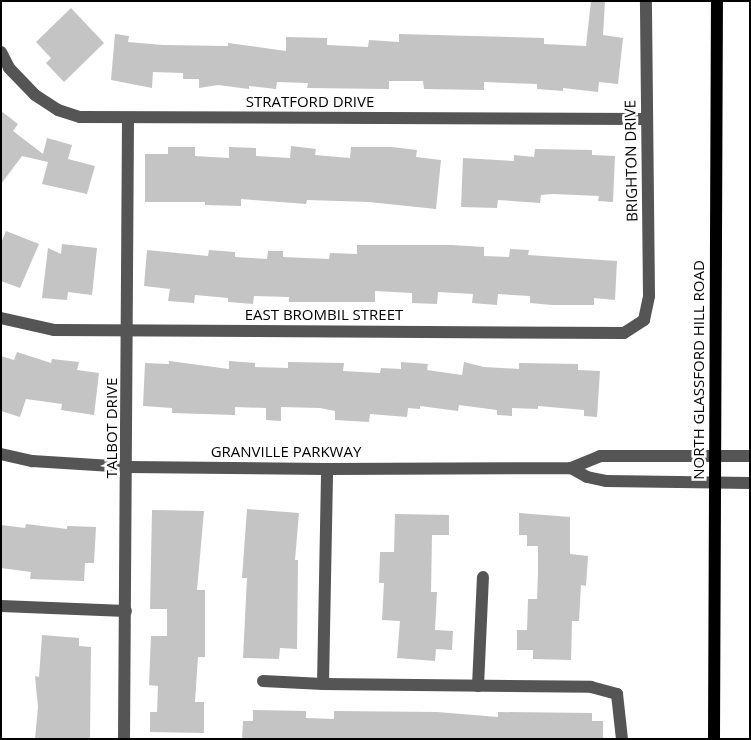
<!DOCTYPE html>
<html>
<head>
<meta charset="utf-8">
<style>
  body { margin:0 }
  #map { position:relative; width:751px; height:740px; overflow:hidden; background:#fff; font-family:"Open Sans",sans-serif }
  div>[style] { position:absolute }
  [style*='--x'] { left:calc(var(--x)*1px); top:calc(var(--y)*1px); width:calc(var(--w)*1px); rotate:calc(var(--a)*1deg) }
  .building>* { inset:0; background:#c4c4c4 }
  .minor>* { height:12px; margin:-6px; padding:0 6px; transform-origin:6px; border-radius:6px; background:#555 }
  .major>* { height:12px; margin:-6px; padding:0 6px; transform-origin:6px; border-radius:6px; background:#000 }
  span { translate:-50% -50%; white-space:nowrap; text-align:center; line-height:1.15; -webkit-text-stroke:5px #fff; paint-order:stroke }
  .street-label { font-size:15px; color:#000 }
  .frame { position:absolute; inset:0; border:2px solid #000; pointer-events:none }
</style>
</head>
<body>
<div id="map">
  <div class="building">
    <div style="clip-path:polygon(591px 1px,605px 1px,603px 35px,623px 38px,618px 84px,599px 82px,598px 92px,563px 88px,563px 91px,537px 89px,537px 84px,484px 82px,484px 90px,424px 89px,423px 81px,389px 81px,389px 89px,307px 88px,308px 83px,277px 82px,276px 89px,249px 86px,249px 89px,218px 85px,199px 88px,199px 79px,183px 79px,183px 73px,153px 72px,152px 88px,111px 80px,115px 34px,129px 36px,128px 42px,163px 45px,228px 46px,228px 43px,286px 51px,286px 37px,327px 38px,327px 45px,368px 47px,369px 40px,399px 42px,399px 34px,544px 38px,544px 44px,586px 46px)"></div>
    <div style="clip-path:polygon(71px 8px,104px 43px,64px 82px,46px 63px,51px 58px,36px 42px)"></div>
    <div style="clip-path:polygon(1px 111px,18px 124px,13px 131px,43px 154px,47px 138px,72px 145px,68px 159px,95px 166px,87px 194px,42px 184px,48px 162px,22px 156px,1px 184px)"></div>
    <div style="clip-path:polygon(291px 146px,316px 149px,315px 155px,350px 158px,351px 147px,392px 147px,417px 150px,416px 157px,441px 160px,436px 209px,369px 202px,307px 200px,306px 204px,241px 199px,241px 206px,205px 205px,205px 202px,145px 202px,145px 154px,168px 154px,168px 147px,195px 147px,195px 156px,229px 158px,229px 147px,256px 148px,256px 156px,290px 158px)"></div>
    <div style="clip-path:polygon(535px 149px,592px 150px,592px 155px,615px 156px,613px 202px,598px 201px,599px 196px,553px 194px,541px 195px,540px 203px,498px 200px,497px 208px,461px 207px,463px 158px,514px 161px,514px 155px,534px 157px)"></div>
    <div style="clip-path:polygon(6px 231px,39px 244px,20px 288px,1px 281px,1px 243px)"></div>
    <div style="clip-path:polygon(62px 244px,97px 248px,92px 295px,68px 292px,67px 300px,42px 298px,48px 248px,61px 254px)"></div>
    <div style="clip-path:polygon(357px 245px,452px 245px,484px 247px,484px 256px,509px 257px,510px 249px,529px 250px,528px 255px,617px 261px,615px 300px,594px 298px,594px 305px,552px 305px,530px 303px,530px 296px,498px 294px,497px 305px,472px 303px,473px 294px,438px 292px,437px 304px,412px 303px,412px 293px,375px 291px,375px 302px,289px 302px,289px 297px,254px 296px,253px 304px,228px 302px,228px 298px,195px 295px,194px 303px,168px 301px,170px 289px,144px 286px,147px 250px,208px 256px,209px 250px,235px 252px,235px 257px,267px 259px,268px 251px,283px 251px,283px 257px,329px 259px,330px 253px,357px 254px)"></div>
    <div style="clip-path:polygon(17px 352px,51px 363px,52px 359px,79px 362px,77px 370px,99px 373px,94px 415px,61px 410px,62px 404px,26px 399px,20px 417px,1px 411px,1px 356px,14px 360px)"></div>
    <div style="clip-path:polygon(169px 361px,229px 369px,229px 361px,255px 363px,255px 367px,288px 368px,288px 362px,344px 363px,343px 371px,380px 373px,381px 368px,401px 369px,401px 362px,428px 364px,427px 370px,462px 375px,464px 362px,484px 367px,519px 369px,519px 363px,578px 364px,578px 370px,600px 371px,597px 417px,584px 416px,584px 410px,538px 406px,538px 409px,512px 408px,512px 416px,497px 415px,497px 410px,459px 405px,458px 411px,420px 406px,420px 409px,408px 408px,407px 417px,370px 414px,369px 422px,335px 420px,335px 411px,320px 408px,281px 407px,281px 421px,266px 420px,266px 408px,235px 407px,235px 415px,172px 413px,172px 408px,143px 406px,145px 363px,169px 364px)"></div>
    <div style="clip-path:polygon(247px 509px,299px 513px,295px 560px,298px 560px,297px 649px,280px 648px,279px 659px,243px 658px,247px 578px,242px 578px)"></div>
    <div style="clip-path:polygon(152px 510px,204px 511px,197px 590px,205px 590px,205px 657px,198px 657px,195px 702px,204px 702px,204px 733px,150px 732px,150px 712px,157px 712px,158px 686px,149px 685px,151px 636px,167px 636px,167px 609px,150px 609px)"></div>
    <div style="clip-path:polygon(519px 513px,570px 517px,570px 554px,588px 556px,586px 586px,581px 585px,579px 621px,572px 621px,571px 660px,533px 659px,533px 650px,517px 650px,517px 630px,527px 630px,528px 599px,537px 599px,538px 573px,538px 546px,527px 546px,527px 535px,519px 535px)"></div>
    <div style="clip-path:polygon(395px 514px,449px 515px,449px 535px,432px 535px,431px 592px,437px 592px,435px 630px,453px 631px,452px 650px,436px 649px,435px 661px,397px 658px,400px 621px,382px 620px,384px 583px,379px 583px,380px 552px,394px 552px)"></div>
    <div style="clip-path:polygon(26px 524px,67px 529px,67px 526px,96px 527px,94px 563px,85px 563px,84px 581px,30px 579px,31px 572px,1px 568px,1px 525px,25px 528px)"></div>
    <div style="clip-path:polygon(42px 635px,79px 638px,79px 646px,91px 647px,90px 739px,35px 739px,38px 707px,35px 676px,39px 677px)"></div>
    <div style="clip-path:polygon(253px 710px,306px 711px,306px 718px,334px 719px,334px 711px,437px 712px,498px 717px,498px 712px,592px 713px,592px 721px,603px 721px,603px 739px,242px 739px,243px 721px,253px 721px)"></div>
  </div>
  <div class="minor">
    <div style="--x:1;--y:52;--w:18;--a:63"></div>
    <div style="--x:9;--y:68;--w:37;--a:46"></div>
    <div style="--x:35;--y:95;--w:27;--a:33"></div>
    <div style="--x:58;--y:110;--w:23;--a:18"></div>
    <div style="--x:80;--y:117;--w:566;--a:0.2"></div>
    <div style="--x:1;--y:318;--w:54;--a:12.8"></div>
    <div style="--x:54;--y:330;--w:570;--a:0.3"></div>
    <div style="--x:624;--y:333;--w:24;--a:-33"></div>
    <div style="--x:644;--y:320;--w:25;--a:-78"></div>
    <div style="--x:649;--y:296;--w:295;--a:-90.6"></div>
    <div style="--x:1;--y:454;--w:32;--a:13"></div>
    <div style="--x:32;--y:461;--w:96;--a:3.6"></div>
    <div style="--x:128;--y:467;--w:199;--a:0.6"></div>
    <div style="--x:327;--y:469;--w:244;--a:-0.2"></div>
    <div style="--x:571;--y:468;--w:31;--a:-22"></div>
    <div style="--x:600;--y:456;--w:150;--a:0"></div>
    <div style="--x:571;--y:468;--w:18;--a:29"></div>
    <div style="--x:587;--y:477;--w:19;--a:12"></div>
    <div style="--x:606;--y:481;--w:144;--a:0.8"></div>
    <div style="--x:1;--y:606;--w:125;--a:2.3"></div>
    <div style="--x:263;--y:681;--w:60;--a:2.9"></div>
    <div style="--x:323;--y:684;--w:268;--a:0.6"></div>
    <div style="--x:591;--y:687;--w:27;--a:15"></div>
    <div style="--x:617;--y:694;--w:45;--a:83.7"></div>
    <div style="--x:323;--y:684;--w:215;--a:-88.9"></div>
    <div style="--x:478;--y:686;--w:109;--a:-87.4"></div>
    <div style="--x:124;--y:739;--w:621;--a:-89.63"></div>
  </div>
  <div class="major">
    <div style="--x:714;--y:739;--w:738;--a:-89.77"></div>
  </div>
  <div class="street-label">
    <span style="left:310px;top:102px">STRATFORD DRIVE</span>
    <span style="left:631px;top:161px;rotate:-91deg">BRIGHTON DRIVE</span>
    <span style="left:324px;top:315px">EAST BROMBIL STREET</span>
    <span style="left:699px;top:370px;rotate:-90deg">NORTH GLASSFORD HILL ROAD</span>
    <span style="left:112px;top:428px;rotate:-90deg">TALBOT DRIVE</span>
    <span style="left:286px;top:452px">GRANVILLE PARKWAY</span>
  </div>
  <div class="frame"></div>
</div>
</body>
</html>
